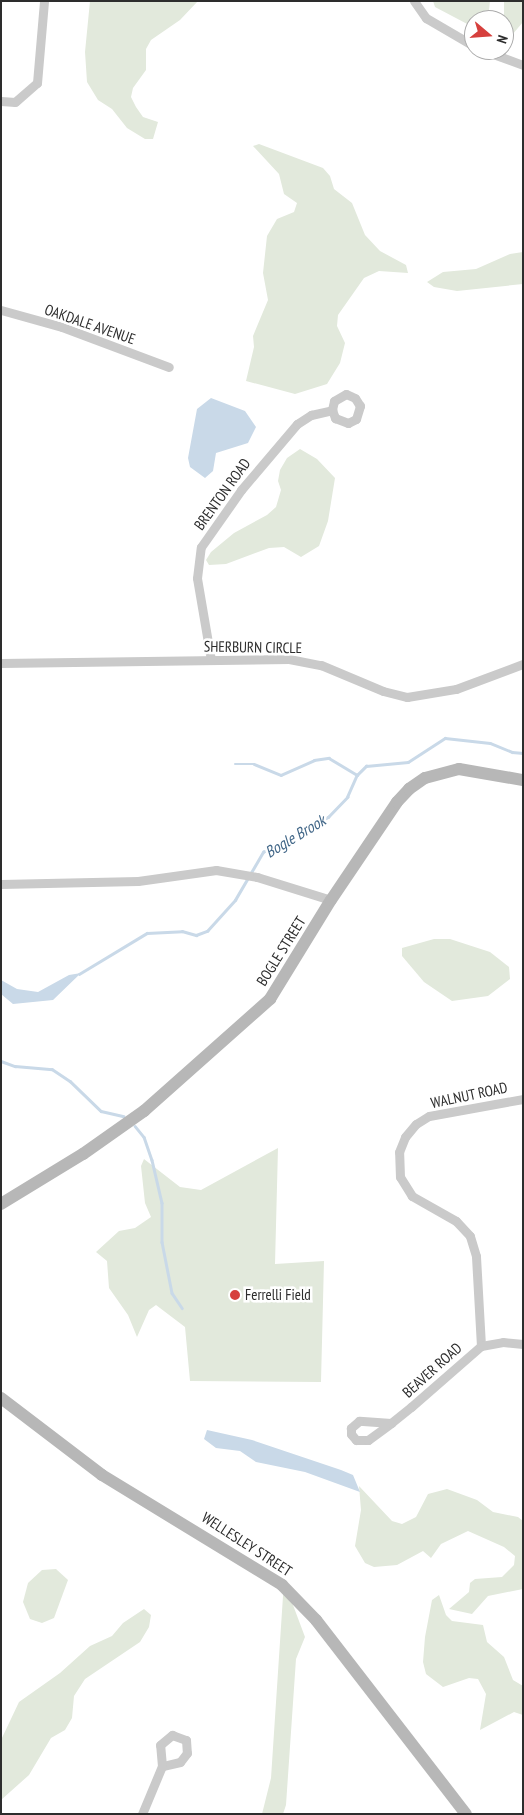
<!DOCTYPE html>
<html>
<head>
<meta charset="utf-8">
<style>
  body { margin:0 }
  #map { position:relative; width:524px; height:1815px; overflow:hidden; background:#fff; font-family:"PT Sans Narrow",sans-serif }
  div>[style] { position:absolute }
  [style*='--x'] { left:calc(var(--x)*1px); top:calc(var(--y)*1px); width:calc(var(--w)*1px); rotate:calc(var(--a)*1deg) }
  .green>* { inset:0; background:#e2e9dc }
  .water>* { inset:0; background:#c9d9e8 }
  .stream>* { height:2.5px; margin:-1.25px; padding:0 1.25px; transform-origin:1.25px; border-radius:1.25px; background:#c9d9e8 }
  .street>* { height:9px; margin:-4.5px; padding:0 4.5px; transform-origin:4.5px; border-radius:4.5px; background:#cacaca }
  .secondary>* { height:12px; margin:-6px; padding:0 6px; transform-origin:6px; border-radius:6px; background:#b7b7b7 }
  .dots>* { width:14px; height:14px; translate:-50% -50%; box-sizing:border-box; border:2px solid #fff; border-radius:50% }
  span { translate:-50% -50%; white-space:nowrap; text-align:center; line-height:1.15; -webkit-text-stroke:5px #fff; paint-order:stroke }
  .street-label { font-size:15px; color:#2d2d2d }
  .poi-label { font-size:15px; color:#2d2d2d }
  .left { translate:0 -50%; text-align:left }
  .water-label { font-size:16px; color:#426788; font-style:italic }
  .frame { position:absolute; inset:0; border:2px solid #2d2d2d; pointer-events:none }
  .north { position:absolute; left:464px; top:10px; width:50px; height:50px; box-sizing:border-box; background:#fff; border:1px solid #ababab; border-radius:50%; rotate:108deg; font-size:14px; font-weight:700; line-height:20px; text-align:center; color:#2d2d2d }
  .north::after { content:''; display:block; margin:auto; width:18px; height:22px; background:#d6403d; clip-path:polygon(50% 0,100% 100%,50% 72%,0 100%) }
</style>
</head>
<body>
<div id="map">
  <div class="green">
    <div style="clip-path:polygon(90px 1px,198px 1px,180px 20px,151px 40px,146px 49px,146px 70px,133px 88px,131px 97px,136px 107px,143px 117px,158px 122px,153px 139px,145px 139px,127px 128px,112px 109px,98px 100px,87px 82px,85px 52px)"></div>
    <div style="clip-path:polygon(433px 1px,490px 1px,488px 20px,474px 20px,471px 26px,435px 7px)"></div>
    <div style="clip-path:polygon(504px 1px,523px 1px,523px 22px,512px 35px,506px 34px,504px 28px)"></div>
    <div style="clip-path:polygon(259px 144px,323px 168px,330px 176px,334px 189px,352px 203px,365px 235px,380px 251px,406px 265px,408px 273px,379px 271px,364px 278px,338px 315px,337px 326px,345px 343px,340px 363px,327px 384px,295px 394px,246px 381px,254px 347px,253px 336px,268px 300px,263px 273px,267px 236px,277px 219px,294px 212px,297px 203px,284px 194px,279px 174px,253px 146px)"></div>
    <div style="clip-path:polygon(523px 252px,523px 284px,457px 291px,434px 287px,427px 282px,443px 272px,476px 269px,510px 254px)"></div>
    <div style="clip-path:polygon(300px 449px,317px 459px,335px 478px,328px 521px,319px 546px,301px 557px,284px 547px,269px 548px,226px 564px,209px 565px,206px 560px,211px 552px,234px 533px,267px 515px,276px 507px,281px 490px,278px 481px,280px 470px,287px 458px)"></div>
    <div style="clip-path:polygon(434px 939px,450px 939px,490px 952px,509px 967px,510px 979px,488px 996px,452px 1001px,424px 982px,402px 956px,402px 948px)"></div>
    <div style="clip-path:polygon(278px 1148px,275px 1264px,324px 1261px,321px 1382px,190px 1381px,185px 1327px,156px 1305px,149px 1310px,137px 1337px,128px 1315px,109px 1288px,107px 1261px,96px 1252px,119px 1231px,135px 1228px,151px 1217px,145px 1203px,141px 1166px,144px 1159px,180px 1187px,201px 1190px)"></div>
    <div style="clip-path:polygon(359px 1486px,392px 1521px,402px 1524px,416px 1517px,428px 1494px,447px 1489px,477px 1500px,493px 1512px,518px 1517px,523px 1521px,523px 1589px,488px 1596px,472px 1614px,449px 1609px,469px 1592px,470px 1583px,475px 1579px,502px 1577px,514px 1565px,515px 1556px,504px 1547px,468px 1531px,441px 1544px,431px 1558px,423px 1551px,397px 1565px,374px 1567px,365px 1563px,355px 1546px,361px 1510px)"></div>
    <div style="clip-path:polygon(56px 1569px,68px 1580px,54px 1618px,42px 1623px,30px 1619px,23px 1602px,28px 1583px,42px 1570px)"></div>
    <div style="clip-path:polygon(284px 1581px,305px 1637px,296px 1659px,286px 1805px,283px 1814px,262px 1814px,271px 1778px)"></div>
    <div style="clip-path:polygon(439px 1595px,446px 1615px,452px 1621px,483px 1625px,487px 1642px,504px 1657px,513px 1680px,523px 1686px,523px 1715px,514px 1712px,480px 1730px,486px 1694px,478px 1679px,469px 1678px,443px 1687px,426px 1674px,423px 1662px,425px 1637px,432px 1600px)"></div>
    <div style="clip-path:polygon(144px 1609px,151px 1615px,149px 1627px,140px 1642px,85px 1679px,74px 1696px,72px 1718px,65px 1730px,51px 1738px,29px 1775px,1px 1800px,1px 1740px,19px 1702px,60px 1673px,90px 1646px,112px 1636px,123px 1623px)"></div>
  </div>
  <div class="water">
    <div style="clip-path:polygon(211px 398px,245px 411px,256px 427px,248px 443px,216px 453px,213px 471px,205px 478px,190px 467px,188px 458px,197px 409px)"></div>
    <div style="clip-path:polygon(81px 973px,53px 1000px,13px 1004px,1px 994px,1px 980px,17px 989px,38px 992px,69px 975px)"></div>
    <div style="clip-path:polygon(207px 1430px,252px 1440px,341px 1470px,353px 1475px,360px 1492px,305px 1472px,256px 1462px,240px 1451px,216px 1448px,204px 1439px)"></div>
  </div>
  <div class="stream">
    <div style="--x:235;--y:764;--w:19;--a:0"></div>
    <div style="--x:254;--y:764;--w:29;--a:22"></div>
    <div style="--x:281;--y:775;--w:36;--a:-24"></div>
    <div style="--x:314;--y:760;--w:15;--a:-8"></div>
    <div style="--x:329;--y:758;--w:33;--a:31"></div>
    <div style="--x:79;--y:974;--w:79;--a:-31.1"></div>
    <div style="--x:147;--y:933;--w:35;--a:-3"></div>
    <div style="--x:182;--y:931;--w:15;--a:16"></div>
    <div style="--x:196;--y:935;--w:12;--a:-20"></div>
    <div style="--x:207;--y:931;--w:42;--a:-47.9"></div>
    <div style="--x:235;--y:900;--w:56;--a:-59.7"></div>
    <div style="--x:263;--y:852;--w:74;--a:-28.3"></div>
    <div style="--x:328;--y:817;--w:28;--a:-46"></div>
    <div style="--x:347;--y:797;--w:24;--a:-66"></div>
    <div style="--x:357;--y:775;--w:13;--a:-45"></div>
    <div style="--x:366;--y:766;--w:42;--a:-5.4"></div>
    <div style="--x:408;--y:762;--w:44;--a:-33"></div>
    <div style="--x:445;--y:738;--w:45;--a:6.3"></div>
    <div style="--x:490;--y:743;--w:24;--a:22"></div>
    <div style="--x:512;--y:752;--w:11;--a:5"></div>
    <div style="--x:1;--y:1061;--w:15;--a:20"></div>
    <div style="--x:15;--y:1066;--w:37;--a:5"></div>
    <div style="--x:52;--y:1069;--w:22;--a:34"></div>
    <div style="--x:70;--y:1081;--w:43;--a:44.1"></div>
    <div style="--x:101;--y:1111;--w:23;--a:13"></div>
    <div style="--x:135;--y:1126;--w:14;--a:51"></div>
    <div style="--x:144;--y:1137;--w:24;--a:71"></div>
    <div style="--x:152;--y:1160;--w:44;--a:76.9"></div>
    <div style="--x:162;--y:1203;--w:39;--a:90"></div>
    <div style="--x:162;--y:1242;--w:52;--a:78.9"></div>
    <div style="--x:172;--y:1293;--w:18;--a:56"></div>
  </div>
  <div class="street">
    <div style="--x:414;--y:1;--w:21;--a:55"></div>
    <div style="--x:426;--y:18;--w:56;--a:30.3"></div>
    <div style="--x:482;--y:50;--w:44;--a:20.1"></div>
    <div style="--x:1;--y:101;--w:14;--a:4"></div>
    <div style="--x:15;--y:102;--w:29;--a:-41"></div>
    <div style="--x:37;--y:83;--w:82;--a:-85.1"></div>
    <div style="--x:1;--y:310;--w:63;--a:15.6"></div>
    <div style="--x:62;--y:327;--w:114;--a:20.5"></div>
    <div style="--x:211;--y:660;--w:83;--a:-99.7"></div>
    <div style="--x:197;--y:578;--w:31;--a:-83"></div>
    <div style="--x:201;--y:547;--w:70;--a:-54.9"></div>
    <div style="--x:241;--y:490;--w:87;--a:-49.7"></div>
    <div style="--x:297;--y:424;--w:17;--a:-33"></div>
    <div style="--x:311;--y:415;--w:22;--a:-13"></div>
    <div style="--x:332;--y:410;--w:9;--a:69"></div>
    <div style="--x:335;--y:418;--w:14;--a:21"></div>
    <div style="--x:348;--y:423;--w:9;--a:-27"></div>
    <div style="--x:356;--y:419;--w:14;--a:-73"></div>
    <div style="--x:360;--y:406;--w:9;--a:-122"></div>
    <div style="--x:355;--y:398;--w:10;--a:-156"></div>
    <div style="--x:346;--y:394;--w:14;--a:150"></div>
    <div style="--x:334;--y:401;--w:9;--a:103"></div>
    <div style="--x:1;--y:663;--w:288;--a:-0.8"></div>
    <div style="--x:289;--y:659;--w:33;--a:11"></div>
    <div style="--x:321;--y:665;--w:67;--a:22.8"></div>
    <div style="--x:383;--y:691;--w:25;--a:14"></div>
    <div style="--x:407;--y:697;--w:50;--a:-9.3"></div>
    <div style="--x:456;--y:689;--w:72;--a:-20.5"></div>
    <div style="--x:1;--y:884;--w:137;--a:-1.3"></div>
    <div style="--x:138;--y:881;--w:79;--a:-8"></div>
    <div style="--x:216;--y:870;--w:42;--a:9.7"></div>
    <div style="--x:257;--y:877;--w:77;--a:17.3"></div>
    <div style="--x:481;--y:1346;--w:90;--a:-93.2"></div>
    <div style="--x:476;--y:1256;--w:21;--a:-107"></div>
    <div style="--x:470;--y:1236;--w:21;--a:-133"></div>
    <div style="--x:456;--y:1221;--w:51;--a:-150.4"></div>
    <div style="--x:412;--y:1196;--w:22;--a:-122"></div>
    <div style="--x:400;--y:1177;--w:25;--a:-92"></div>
    <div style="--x:399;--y:1152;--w:16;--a:-68"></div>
    <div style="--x:405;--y:1137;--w:17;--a:-50"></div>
    <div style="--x:416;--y:1124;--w:15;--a:-32"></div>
    <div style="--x:429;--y:1116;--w:96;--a:-10.3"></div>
    <div style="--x:391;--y:1423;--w:32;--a:-176"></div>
    <div style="--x:359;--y:1421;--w:11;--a:139"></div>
    <div style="--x:351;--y:1428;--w:6;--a:90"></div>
    <div style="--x:351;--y:1434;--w:8;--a:50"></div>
    <div style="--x:356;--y:1440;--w:12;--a:0"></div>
    <div style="--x:368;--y:1440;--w:29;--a:-36"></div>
    <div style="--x:391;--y:1423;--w:26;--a:-39"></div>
    <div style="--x:411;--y:1407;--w:93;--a:-41.1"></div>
    <div style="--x:481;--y:1346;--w:22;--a:-10"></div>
    <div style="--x:503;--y:1342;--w:20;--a:6"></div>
    <div style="--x:172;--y:1735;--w:15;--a:20"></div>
    <div style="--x:186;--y:1740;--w:13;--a:86"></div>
    <div style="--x:187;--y:1753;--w:11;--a:128"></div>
    <div style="--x:180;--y:1762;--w:18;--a:167"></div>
    <div style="--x:162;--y:1766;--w:21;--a:-95"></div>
    <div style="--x:160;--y:1745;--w:16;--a:-40"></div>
    <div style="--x:142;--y:1814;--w:52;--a:-67.4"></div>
  </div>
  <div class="secondary">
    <div style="--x:1;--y:1204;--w:96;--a:-31.4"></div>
    <div style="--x:83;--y:1154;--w:75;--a:-35.2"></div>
    <div style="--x:144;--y:1111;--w:169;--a:-41.6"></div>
    <div style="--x:270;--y:999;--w:116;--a:-58.4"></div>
    <div style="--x:331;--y:900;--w:118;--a:-56"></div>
    <div style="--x:397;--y:802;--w:18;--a:-47"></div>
    <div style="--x:409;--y:789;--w:19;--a:-35"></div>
    <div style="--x:425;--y:778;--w:35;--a:-15"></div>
    <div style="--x:459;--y:769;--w:65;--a:9.8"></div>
    <div style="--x:1;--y:1398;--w:127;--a:37.3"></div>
    <div style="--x:102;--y:1475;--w:211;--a:31.4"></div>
    <div style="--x:282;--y:1585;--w:49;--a:45.8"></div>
    <div style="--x:316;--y:1620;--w:245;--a:52.3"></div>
  </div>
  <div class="dots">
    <div style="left:235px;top:1295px;background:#d6403d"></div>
  </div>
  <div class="street-label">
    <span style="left:90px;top:324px;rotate:19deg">OAKDALE AVENUE</span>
    <span style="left:222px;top:494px;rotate:-54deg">BRENTON ROAD</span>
    <span style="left:253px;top:647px;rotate:1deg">SHERBURN CIRCLE</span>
    <span style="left:281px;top:951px;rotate:-58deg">BOGLE STREET</span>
    <span style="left:469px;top:1095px;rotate:-12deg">WALNUT ROAD</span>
    <span style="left:432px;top:1370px;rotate:-42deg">BEAVER ROAD</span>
    <span style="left:247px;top:1544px;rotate:33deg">WELLESLEY STREET</span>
  </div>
  <div class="poi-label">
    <span class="left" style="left:245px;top:1295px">Ferrelli Field</span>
  </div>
  <div class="water-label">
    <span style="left:295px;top:836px;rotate:-31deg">Bogle Brook</span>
  </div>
  <div class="frame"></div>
  <div class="north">N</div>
</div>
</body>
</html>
